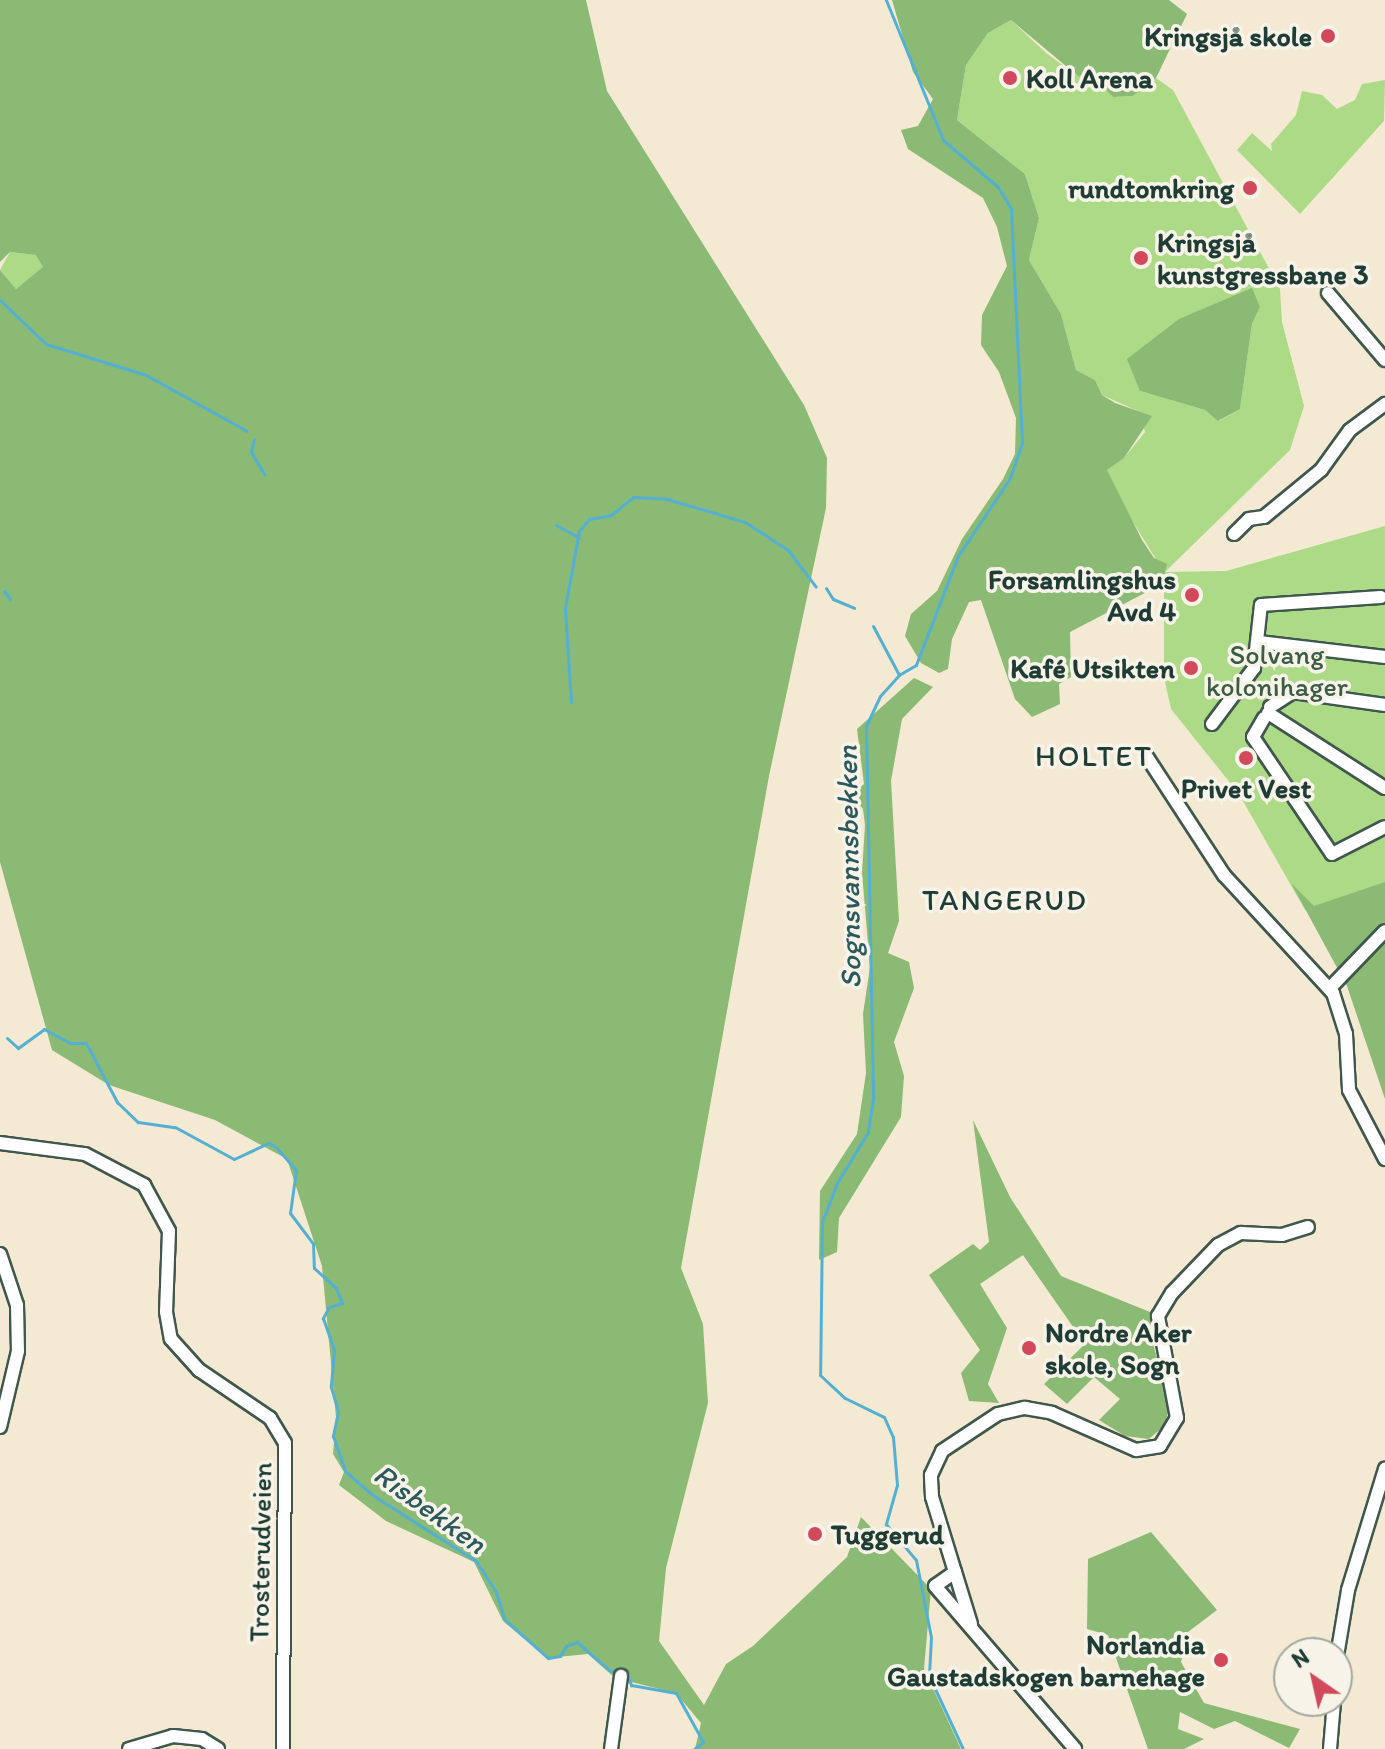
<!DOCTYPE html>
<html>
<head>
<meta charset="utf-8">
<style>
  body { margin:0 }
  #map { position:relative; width:1385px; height:1749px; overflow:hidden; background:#f4e9d3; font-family:Itim,sans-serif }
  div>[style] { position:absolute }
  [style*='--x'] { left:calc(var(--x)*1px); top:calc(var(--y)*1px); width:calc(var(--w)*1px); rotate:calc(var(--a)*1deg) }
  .green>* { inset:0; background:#adda87 }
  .forest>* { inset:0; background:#8aba74 }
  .stream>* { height:3px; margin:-1.5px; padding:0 1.5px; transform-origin:1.5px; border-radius:1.5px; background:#54b0d2 }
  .roads { filter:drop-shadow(2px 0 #3f574c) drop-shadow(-2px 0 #3f574c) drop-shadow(0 2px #3f574c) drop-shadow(0 -2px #3f574c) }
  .minor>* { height:12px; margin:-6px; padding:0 6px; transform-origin:6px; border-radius:6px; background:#fff }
  .dots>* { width:22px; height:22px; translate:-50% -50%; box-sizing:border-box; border:4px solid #f7f3e8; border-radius:50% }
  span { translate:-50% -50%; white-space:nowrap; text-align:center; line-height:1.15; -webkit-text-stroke:7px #f7f3e8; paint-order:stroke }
  .poi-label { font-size:28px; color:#1f3d34; font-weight:700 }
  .right { translate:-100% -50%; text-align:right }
  .left { translate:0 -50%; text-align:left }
  .park-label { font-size:28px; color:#3b5c45 }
  .street-label { font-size:28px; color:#1f3d34 }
  .neighbourhood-label { font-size:30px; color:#1f3d34; letter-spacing:2px }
  .water-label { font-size:30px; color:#2c5a5c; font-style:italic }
  .north { position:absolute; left:1273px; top:1637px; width:80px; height:80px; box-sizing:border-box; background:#f7f3e8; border:2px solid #a1aaa0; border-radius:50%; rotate:326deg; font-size:22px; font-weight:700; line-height:32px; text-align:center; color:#1f3d34 }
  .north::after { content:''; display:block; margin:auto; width:28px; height:36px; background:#d1495b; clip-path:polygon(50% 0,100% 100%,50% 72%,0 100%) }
</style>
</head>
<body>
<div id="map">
  <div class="green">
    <div style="clip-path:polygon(evenodd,1011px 20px,1046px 53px,1079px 77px,1085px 71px,1113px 97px,1133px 96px,1156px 78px,1173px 90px,1280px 289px,1282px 322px,1304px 406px,1290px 450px,1165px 572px,1226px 571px,1385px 526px,1385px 922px,1305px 910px,1239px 794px,1171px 709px,1164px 677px,1164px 572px,1110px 485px,1106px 470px,1124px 458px,1145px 432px,1140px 412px,1102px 395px,1095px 380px,1076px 370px,1061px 314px,1029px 260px,1039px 218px,1025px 174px,957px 120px,966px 65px,988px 33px,1011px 20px,1260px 307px,1252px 324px,1240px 409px,1219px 421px,1205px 410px,1140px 391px,1260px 307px)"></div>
    <div style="clip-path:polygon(1385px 80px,1384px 121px,1300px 214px,1237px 150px,1252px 133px,1272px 151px,1271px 144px,1296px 115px,1302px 91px,1322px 95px,1337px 109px,1355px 100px,1362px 84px)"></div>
    <div style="clip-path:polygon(10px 252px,37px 255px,44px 267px,16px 289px,0 270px)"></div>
  </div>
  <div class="forest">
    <div style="clip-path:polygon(0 0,586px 0,607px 91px,804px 405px,827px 458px,826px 508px,769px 776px,681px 1268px,703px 1324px,708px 1403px,666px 1568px,659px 1641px,704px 1705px,726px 1664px,753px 1646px,847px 1557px,861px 1517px,931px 1589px,924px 1669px,961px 1749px,695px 1749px,701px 1723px,676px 1693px,615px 1678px,588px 1654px,547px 1658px,503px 1621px,474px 1562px,386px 1521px,339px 1485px,344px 1472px,333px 1454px,336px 1417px,322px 1266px,287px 1159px,215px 1120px,109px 1085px,52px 1050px,0 862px,0 270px,16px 289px,43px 267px,36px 255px,10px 252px,0 262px)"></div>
    <div style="clip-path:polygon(892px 0,1169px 0,1187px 14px,1156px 78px,1133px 96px,1113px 97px,1086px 71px,1079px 77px,1011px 20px,988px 33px,966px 65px,957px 120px,1025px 174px,1039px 218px,1029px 260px,1061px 314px,1076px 370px,1095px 380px,1102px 395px,1115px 403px,1152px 416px,1124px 458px,1107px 470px,1142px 540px,1154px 558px,1167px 564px,1162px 584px,1070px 632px,1071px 677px,1059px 684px,1060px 704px,1032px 717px,1015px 699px,981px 600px,969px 602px,952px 639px,948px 669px,939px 673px,921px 663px,905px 636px,911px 614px,937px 591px,962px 539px,1003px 479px,1015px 454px,1016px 418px,999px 372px,981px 345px,982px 315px,1007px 266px,997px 227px,983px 198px,908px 149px,901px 130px,918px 126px,933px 99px,913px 72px)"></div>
    <div style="clip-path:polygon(1252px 288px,1260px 307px,1252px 324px,1240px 409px,1218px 421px,1205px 410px,1140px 391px,1127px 359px,1179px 319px)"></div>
    <div style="clip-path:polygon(914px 678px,933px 687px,902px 719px,891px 781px,899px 921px,888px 953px,909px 962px,914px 988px,894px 1042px,904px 1076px,901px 1117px,839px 1218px,837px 1252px,819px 1260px,820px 1191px,857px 1134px,866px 1073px,863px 1014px,870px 967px,862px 873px,865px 825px,863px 809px,852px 795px,864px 784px,857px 729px)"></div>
    <div style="clip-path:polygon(1385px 882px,1385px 1099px,1347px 986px,1291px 883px,1314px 906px)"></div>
    <div style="clip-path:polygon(973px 1120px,1010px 1197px,1061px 1276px,1150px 1312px,1151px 1337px,1170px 1404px,1165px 1425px,1149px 1439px,1125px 1436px,1099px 1420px,1120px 1399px,1094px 1377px,1067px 1404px,1044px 1384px,1085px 1344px,1023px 1255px,980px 1284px,1007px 1328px,988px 1384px,999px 1403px,969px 1401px,961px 1373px,980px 1350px,929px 1275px,973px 1244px,980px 1250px,989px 1242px)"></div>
    <div style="clip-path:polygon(1151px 1532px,1217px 1610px,1188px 1632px,1181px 1662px,1204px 1703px,1300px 1729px,1289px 1748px,1235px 1721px,1214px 1729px,1180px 1712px,1178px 1729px,1204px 1739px,1184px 1749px,1148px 1749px,1108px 1635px,1087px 1629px,1088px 1559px)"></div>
  </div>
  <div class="stream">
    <div style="--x:886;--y:0;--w:151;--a:67.8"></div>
    <div style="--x:943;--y:140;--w:72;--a:40.5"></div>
    <div style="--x:998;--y:187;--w:26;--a:59"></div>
    <div style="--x:1011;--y:209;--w:234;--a:87.3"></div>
    <div style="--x:1022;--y:443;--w:37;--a:109"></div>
    <div style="--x:1010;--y:478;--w:94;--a:123.7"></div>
    <div style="--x:958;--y:556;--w:117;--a:111.1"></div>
    <div style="--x:916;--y:665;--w:20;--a:150"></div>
    <div style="--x:899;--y:675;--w:28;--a:132"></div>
    <div style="--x:880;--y:696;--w:33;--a:115"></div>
    <div style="--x:866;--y:726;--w:373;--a:88.9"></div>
    <div style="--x:873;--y:1099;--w:33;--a:99"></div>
    <div style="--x:868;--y:1132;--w:60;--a:121.3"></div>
    <div style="--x:837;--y:1183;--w:42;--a:111"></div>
    <div style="--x:822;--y:1222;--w:153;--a:90.7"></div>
    <div style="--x:820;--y:1375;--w:34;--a:43"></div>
    <div style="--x:845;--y:1398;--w:43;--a:26"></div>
    <div style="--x:884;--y:1417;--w:22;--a:66"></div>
    <div style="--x:893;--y:1437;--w:48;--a:85.2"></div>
    <div style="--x:897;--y:1485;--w:41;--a:105.8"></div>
    <div style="--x:886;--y:1524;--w:47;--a:50.2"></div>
    <div style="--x:916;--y:1560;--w:78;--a:79"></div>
    <div style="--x:931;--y:1637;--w:39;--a:93"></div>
    <div style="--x:929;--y:1676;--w:81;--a:65"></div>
    <div style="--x:0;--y:300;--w:64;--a:43.7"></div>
    <div style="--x:46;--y:344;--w:105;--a:17.2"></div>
    <div style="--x:146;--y:375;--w:115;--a:29"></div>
    <div style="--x:254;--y:439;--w:13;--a:103"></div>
    <div style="--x:251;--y:452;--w:26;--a:59"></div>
    <div style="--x:556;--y:525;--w:26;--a:28"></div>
    <div style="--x:826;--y:588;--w:13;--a:58"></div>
    <div style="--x:833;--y:599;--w:23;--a:23"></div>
    <div style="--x:4;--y:591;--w:10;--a:53"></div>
    <div style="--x:873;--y:626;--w:55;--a:62"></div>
    <div style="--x:571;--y:702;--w:94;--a:-93.7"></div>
    <div style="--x:565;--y:608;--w:78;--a:-79.7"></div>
    <div style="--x:579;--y:531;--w:16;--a:-50"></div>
    <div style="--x:589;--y:519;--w:22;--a:-10"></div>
    <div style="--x:611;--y:515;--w:28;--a:-39"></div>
    <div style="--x:633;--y:497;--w:34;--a:3"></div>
    <div style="--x:667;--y:499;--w:81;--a:16.4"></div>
    <div style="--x:745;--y:522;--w:51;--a:33.1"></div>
    <div style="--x:788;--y:550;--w:46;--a:52.9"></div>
    <div style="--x:7;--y:1038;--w:15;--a:42"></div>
    <div style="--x:18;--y:1048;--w:32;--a:-36"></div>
    <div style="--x:44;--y:1029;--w:30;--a:28"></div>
    <div style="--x:70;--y:1043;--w:16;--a:0"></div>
    <div style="--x:86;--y:1043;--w:67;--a:62.3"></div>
    <div style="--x:117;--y:1102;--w:29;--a:44"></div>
    <div style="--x:138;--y:1122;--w:37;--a:8"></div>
    <div style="--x:175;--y:1127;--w:67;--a:28.5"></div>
    <div style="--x:234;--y:1159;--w:38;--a:-25"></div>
    <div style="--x:269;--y:1143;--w:8;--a:30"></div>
    <div style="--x:276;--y:1147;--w:30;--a:49"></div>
    <div style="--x:296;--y:1170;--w:43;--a:97.9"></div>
    <div style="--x:290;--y:1213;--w:38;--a:53"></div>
    <div style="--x:313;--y:1243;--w:25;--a:88"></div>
    <div style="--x:314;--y:1268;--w:30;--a:42"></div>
    <div style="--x:336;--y:1288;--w:16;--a:68"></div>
    <div style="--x:342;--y:1303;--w:14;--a:163"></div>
    <div style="--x:329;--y:1307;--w:13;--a:119"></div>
    <div style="--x:323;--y:1318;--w:34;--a:71"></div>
    <div style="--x:334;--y:1350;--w:37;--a:95"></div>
    <div style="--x:331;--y:1387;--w:26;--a:74"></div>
    <div style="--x:338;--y:1412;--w:25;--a:102"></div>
    <div style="--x:333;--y:1436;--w:37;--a:71"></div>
    <div style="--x:345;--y:1471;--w:38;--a:41"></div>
    <div style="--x:374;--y:1496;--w:121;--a:32.5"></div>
    <div style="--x:476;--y:1561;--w:37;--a:57"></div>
    <div style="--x:496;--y:1592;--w:28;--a:73"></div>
    <div style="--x:504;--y:1619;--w:59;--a:41.6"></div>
    <div style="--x:548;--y:1658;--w:12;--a:-9"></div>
    <div style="--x:560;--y:1656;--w:12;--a:-59"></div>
    <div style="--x:566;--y:1646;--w:12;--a:-20"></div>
    <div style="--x:577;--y:1642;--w:43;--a:41.2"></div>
    <div style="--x:609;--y:1670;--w:20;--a:20"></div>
    <div style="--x:628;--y:1677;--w:9;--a:69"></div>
    <div style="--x:631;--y:1685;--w:46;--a:10.1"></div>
    <div style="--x:676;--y:1693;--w:56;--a:61.1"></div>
    <div style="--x:703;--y:1742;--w:11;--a:142"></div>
  </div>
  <div class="roads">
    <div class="minor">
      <div style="--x:1328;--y:293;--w:88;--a:49.6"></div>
      <div style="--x:1234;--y:534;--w:21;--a:-45"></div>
      <div style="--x:1249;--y:519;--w:15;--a:-8"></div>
      <div style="--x:1264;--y:517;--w:74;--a:-39.5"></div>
      <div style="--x:1321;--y:470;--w:49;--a:-54.1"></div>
      <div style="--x:1350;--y:430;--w:44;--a:-36.6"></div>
      <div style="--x:1259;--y:642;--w:127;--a:6.8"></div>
      <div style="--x:1270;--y:707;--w:27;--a:-33"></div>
      <div style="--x:1293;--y:692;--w:93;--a:8"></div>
      <div style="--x:1268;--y:713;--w:139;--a:32.7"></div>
      <div style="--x:1264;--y:718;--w:22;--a:120"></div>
      <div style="--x:1253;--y:737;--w:141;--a:56"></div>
      <div style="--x:1332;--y:854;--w:59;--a:-27"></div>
      <div style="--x:1212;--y:724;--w:70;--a:-53.1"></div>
      <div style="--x:1254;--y:668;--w:63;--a:-83.7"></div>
      <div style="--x:1261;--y:605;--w:120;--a:-3.8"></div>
      <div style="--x:1147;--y:757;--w:141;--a:56.9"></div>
      <div style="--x:1224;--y:875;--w:161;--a:47.3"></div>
      <div style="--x:1333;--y:993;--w:43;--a:72.4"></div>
      <div style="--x:1346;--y:1034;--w:56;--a:86.9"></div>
      <div style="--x:1349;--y:1090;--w:78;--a:62.4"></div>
      <div style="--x:1330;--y:988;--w:79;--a:-46"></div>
      <div style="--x:0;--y:1143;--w:86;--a:7.4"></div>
      <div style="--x:85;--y:1154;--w:67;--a:27.7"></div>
      <div style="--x:144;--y:1185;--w:52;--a:61.5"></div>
      <div style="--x:169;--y:1231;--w:81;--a:92.1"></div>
      <div style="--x:166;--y:1312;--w:27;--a:80"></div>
      <div style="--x:171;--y:1339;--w:42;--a:47.9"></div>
      <div style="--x:199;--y:1370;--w:86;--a:34.1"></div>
      <div style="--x:270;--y:1418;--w:29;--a:59"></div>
      <div style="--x:285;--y:1443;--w:306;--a:90.4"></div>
      <div style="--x:0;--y:1254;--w:54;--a:71.6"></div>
      <div style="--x:17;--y:1305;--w:46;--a:88.8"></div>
      <div style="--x:18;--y:1351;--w:78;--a:103.3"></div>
      <div style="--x:955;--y:1572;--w:78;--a:-107"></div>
      <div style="--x:932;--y:1497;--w:22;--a:-93"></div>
      <div style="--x:931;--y:1475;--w:26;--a:-65"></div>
      <div style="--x:942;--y:1451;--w:67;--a:-33.5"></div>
      <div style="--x:998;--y:1414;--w:28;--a:-13"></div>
      <div style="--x:1025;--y:1408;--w:27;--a:10"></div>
      <div style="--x:1052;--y:1413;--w:92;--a:23.8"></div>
      <div style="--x:1136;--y:1450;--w:24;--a:-9"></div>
      <div style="--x:1160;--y:1446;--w:33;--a:-59"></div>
      <div style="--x:1177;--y:1418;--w:104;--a:-100.6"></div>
      <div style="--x:1158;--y:1316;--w:27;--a:-59"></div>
      <div style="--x:1172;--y:1293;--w:66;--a:-46.2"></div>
      <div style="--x:1218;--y:1245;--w:26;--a:-28"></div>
      <div style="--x:1241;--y:1233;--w:41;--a:2.8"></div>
      <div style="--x:1282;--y:1235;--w:27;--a:-17"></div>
      <div style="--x:971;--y:1624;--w:54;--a:-107.1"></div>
      <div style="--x:955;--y:1572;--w:24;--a:145"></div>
      <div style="--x:935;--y:1586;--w:215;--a:49.3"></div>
      <div style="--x:1337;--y:1656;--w:67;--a:-80.5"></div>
      <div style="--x:1348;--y:1590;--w:127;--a:-73"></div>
      <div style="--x:129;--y:1749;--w:46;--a:-16.5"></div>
      <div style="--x:173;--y:1736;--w:29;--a:6"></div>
      <div style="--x:202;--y:1739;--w:19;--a:32"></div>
      <div style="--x:611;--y:1749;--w:74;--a:-82.2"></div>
      <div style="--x:1330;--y:1749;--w:48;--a:-85.2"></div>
    </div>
  </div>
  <div class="dots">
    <div style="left:1328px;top:36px;background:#d1495b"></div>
    <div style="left:1010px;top:78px;background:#d1495b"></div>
    <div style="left:1250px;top:188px;background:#d1495b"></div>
    <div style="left:1141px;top:258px;background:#d1495b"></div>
    <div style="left:1192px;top:595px;background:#d1495b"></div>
    <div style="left:1191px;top:668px;background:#d1495b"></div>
    <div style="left:1246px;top:758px;background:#d1495b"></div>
    <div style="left:1029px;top:1348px;background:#d1495b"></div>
    <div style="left:815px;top:1534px;background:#d1495b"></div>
    <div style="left:1221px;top:1660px;background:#d1495b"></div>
  </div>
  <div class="poi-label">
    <span class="right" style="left:1312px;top:36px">Kringsjå skole</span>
    <span class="left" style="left:1026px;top:78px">Koll Arena</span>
    <span class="right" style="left:1234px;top:188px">rundtomkring</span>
    <span class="left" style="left:1157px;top:258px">Kringsjå<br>kunstgressbane 3</span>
    <span class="right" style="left:1176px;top:595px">Forsamlingshus<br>Avd 4</span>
    <span class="right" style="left:1175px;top:668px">Kafé Utsikten</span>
    <span style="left:1246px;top:788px">Privet Vest</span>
    <span class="left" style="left:1045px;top:1348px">Nordre Aker<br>skole, Sogn</span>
    <span class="left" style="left:831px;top:1534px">Tuggerud</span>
    <span class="right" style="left:1205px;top:1660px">Norlandia<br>Gaustadskogen barnehage</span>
  </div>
  <div class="park-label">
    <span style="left:1277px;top:670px">Solvang<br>kolonihager</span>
  </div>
  <div class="street-label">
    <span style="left:260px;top:1552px;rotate:-89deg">Trosterudveien</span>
  </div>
  <div class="neighbourhood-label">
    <span style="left:1094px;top:756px">HOLTET</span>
    <span style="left:1005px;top:900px">TANGERUD</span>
  </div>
  <div class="water-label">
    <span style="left:849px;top:867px;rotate:-91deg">Sognsvannsbekken</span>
    <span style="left:430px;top:1509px;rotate:36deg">Risbekken</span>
  </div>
  <div class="north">N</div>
</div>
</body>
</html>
